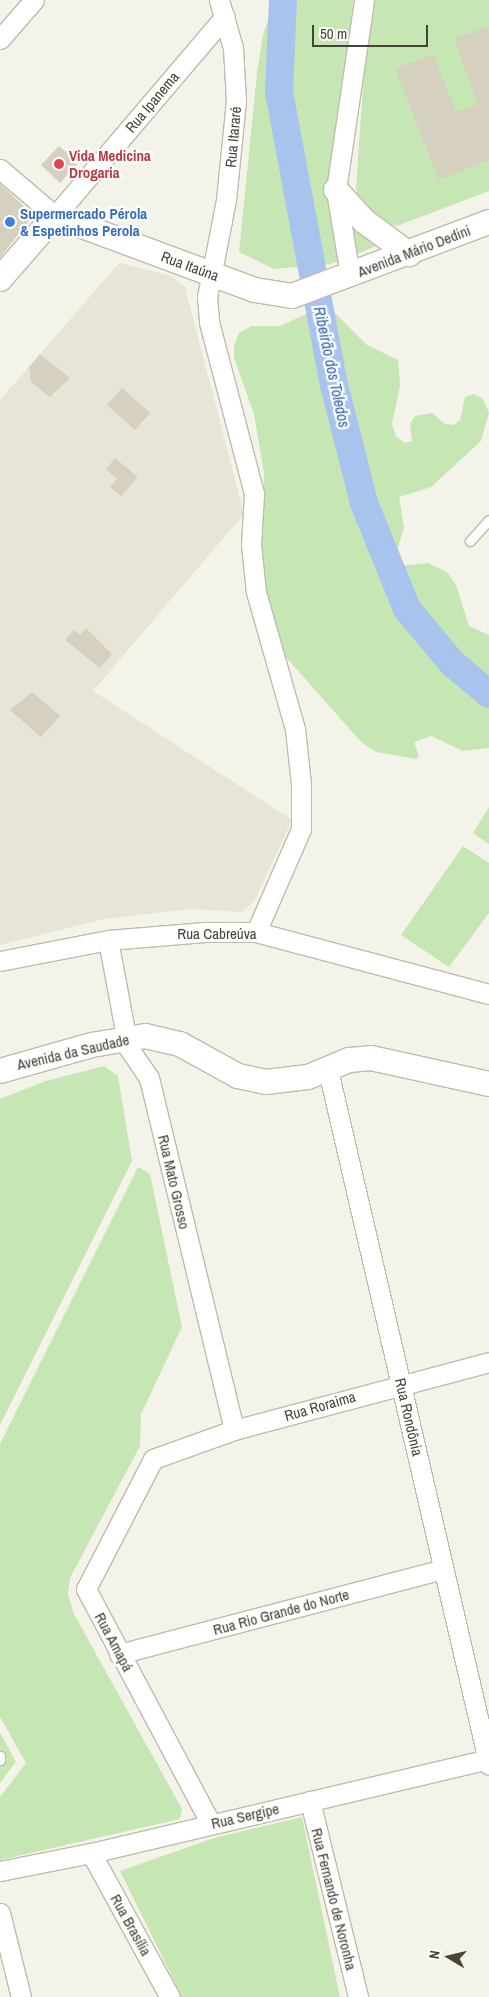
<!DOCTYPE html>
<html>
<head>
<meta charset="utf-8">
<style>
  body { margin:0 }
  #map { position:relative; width:489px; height:1997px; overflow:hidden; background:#f4f3e9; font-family:"Archivo Narrow",sans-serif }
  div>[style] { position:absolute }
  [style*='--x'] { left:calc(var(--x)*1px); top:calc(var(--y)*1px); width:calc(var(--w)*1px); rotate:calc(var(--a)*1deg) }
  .residential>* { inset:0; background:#e8e5d7 }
  .green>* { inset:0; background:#c6e6b3 }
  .river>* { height:28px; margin:-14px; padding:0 14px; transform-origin:14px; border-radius:14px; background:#a8c4ee }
  .building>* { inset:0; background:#d5d0bf }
  .roads { filter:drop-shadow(1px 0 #bfbcac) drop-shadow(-1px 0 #bfbcac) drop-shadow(0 1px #bfbcac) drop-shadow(0 -1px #bfbcac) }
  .service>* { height:9px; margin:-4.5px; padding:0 4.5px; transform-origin:4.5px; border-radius:4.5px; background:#fff }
  .minor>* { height:19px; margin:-9.5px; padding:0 9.5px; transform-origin:9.5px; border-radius:9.5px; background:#fff }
  .tertiary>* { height:24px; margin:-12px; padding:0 12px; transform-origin:12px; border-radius:12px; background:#fff }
  .dots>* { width:14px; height:14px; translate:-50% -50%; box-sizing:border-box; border:2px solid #fff; border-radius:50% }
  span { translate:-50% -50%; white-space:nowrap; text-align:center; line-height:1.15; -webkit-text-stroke:4.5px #fff; paint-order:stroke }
  .street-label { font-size:15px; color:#474437 }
  .health-label { font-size:15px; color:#be3a42; font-weight:700 }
  .left { translate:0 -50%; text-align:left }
  .shop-label { font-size:15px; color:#366cbe; font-weight:700 }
  .water-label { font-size:16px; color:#3464b0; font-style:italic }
  .north { position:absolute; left:424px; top:1932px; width:50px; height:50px; -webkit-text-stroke:4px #fff; paint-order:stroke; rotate:279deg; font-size:14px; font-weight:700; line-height:20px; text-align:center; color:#474437 }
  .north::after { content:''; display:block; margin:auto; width:18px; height:22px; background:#474437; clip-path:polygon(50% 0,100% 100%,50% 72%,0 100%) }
  .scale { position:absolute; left:312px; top:25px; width:116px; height:22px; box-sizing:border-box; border:2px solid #474437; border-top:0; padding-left:6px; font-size:15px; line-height:18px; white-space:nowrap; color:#474437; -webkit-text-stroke:4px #fff; paint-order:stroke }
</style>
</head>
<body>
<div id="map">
  <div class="residential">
    <div style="clip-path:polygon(119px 263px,171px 276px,185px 287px,244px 514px,93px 691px,292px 820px,255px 900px,243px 912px,190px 909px,104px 919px,0 945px,0 400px)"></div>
  </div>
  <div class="green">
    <div style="clip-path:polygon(275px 0,353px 0,346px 195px,382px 244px,331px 264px,274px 269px,239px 252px,257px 73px,263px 35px)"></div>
    <div style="clip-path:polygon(374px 0,489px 0,489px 191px,397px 226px,383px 222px,360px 203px,356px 189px,365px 58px)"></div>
    <div style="clip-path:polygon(319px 308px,332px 310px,367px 345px,398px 360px,400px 386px,392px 424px,396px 436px,404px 443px,412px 441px,410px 424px,415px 416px,432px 413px,445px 424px,453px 425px,460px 420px,465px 397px,474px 394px,483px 399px,489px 413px,481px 441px,431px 487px,399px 497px,404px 527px,394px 561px,398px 566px,428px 563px,447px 572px,456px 585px,469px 626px,489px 635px,489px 748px,463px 751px,431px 736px,414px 742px,419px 756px,416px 759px,376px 752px,361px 742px,277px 647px,259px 612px,264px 473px,254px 414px,234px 358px,234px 346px,239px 333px,252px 326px,280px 326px)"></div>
    <div style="clip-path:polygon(489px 807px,489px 844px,473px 833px)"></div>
    <div style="clip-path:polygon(463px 846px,489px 863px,489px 913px,449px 967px,401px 935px)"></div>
    <div style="clip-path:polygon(104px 1066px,118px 1076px,132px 1161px,0 1425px,0 1099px,46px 1081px)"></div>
    <div style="clip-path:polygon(138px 1167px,150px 1174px,182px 1327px,141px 1414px,140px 1446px,70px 1578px,68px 1594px,74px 1614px,182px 1809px,180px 1819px,0 1860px,0 1797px,26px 1763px,0 1717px,0 1444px)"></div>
    <div style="clip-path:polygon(0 1732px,16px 1762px,0 1783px)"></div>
    <div style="clip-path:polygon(302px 1817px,340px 1997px,182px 1997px,120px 1871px,214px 1838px)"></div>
  </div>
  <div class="river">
    <div style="--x:283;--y:0;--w:92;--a:92.5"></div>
    <div style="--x:279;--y:92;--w:298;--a:79.4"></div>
    <div style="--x:334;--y:385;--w:122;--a:75.7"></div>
    <div style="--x:364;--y:503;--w:114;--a:67.9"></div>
    <div style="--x:407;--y:609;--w:70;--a:50.2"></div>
    <div style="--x:452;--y:663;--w:48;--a:40"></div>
  </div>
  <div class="building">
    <div style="clip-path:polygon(489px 26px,489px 160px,439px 180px,395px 69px,433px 54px,456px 112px,478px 105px,454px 39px)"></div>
    <div style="clip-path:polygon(59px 146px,78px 163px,60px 183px,41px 165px)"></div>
    <div style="clip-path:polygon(0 184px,26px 208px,30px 219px,0 258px)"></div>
    <div style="clip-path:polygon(40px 354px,70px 378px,50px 397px,31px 382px,29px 367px)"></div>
    <div style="clip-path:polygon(122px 388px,150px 413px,135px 430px,107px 405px)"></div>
    <div style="clip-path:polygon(115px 458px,138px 477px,121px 496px,110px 487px,117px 479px,106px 469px)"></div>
    <div style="clip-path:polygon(86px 628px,112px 654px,100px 668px,65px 640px,74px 630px,80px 635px)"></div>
    <div style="clip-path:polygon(32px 692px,60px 716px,41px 737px,10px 710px)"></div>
  </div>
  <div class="roads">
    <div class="service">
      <div style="--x:470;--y:541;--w:28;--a:-48"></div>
      <div style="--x:0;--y:1756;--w:4;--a:90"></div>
    </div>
    <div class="minor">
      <div style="--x:219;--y:0;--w:50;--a:73.7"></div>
      <div style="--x:233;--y:48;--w:53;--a:86.8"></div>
      <div style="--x:236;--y:101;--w:100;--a:95.8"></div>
      <div style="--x:226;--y:200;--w:99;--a:101.1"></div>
      <div style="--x:207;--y:297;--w:25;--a:85"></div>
      <div style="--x:209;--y:322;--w:178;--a:75.3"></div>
      <div style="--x:254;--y:494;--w:50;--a:93.4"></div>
      <div style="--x:251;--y:544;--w:48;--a:84.1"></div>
      <div style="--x:256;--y:592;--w:142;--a:74.1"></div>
      <div style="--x:295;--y:729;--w:55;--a:83.8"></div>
      <div style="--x:301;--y:784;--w:45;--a:90"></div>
      <div style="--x:301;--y:829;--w:112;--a:113.6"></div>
      <div style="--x:0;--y:39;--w:52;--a:-48.9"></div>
      <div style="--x:0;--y:169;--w:72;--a:40.5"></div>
      <div style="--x:55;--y:216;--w:262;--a:-49.6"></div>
      <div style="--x:350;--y:275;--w:86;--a:-99.4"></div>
      <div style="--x:336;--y:190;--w:192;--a:-81.6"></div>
      <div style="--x:108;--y:940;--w:109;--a:79.4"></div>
      <div style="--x:128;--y:1047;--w:37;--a:56"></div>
      <div style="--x:149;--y:1078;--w:362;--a:76.4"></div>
      <div style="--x:0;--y:961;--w:110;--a:-11"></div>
      <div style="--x:108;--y:940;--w:97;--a:-4.7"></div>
      <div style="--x:205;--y:932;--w:51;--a:0"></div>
      <div style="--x:256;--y:932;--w:241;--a:14.9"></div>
      <div style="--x:328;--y:1070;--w:713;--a:76.96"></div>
      <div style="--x:119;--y:1654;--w:335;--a:-14.7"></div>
      <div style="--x:310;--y:1801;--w:202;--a:76.2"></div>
      <div style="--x:211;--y:1824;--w:266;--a:-118"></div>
      <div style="--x:86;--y:1589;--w:146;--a:-62.7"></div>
      <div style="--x:153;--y:1459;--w:86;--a:-19.7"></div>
      <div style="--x:234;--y:1430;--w:264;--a:-14.9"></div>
      <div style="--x:91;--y:1853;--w:164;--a:61.3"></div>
      <div style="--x:0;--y:1871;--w:93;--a:-11.2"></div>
      <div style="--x:91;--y:1853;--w:409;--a:-13.3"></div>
      <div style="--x:0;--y:1913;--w:87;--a:76"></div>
    </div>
    <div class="tertiary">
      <div style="--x:336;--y:190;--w:42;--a:47.9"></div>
      <div style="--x:364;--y:221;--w:56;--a:36.3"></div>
      <div style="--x:0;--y:279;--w:84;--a:-48.9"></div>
      <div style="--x:55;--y:216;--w:213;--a:20.3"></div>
      <div style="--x:255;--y:290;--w:37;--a:9"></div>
      <div style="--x:292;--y:296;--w:210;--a:-20.6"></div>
      <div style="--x:0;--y:1071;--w:96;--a:-15.8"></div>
      <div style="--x:92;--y:1045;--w:54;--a:-9.6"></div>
      <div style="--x:145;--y:1036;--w:36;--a:13"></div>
      <div style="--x:180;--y:1044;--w:66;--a:28.9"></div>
      <div style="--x:238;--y:1076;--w:29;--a:12"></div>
      <div style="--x:266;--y:1082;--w:42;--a:-6.8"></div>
      <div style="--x:308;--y:1077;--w:44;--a:-22.5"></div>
      <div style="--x:349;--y:1060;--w:22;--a:-5"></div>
      <div style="--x:371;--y:1058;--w:121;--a:12.4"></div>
    </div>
  </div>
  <div class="dots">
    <div style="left:59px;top:164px;background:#e0444e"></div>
    <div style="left:10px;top:222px;background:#3f7fe0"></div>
  </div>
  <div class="street-label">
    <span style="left:152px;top:102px;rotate:-50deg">Rua Ipanema</span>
    <span style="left:233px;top:137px;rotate:-85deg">Rua Itararé</span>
    <span style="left:414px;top:251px;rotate:-21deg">Avenida Mário Dedini</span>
    <span style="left:190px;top:266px;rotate:20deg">Rua Itaúna</span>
    <span style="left:217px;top:934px">Rua Cabreúva</span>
    <span style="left:73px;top:1052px;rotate:-13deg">Avenida da Saudade</span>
    <span style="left:174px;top:1182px;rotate:77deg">Rua Mato Grosso</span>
    <span style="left:320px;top:1406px;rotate:-16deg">Rua Roraima</span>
    <span style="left:409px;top:1417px;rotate:77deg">Rua Rondônia</span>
    <span style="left:281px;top:1612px;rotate:-15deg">Rua Rio Grande do Norte</span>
    <span style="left:114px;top:1642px;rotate:62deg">Rua Amapá</span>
    <span style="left:245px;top:1816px;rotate:-13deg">Rua Sergipe</span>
    <span style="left:334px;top:1899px;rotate:76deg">Rua Fernando de Noronha</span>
    <span style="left:131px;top:1925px;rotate:61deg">Rua Brasília</span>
  </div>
  <div class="health-label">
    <span class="left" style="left:69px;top:164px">Vida Medicina<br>Drogaria</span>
  </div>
  <div class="shop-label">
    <span class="left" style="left:20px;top:222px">Supermercado Pérola<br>&amp; Espetinhos Perola</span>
  </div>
  <div class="water-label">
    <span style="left:332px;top:367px;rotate:78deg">Ribeirão dos Toledos</span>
  </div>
  <div class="north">N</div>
  <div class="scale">50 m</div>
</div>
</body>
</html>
